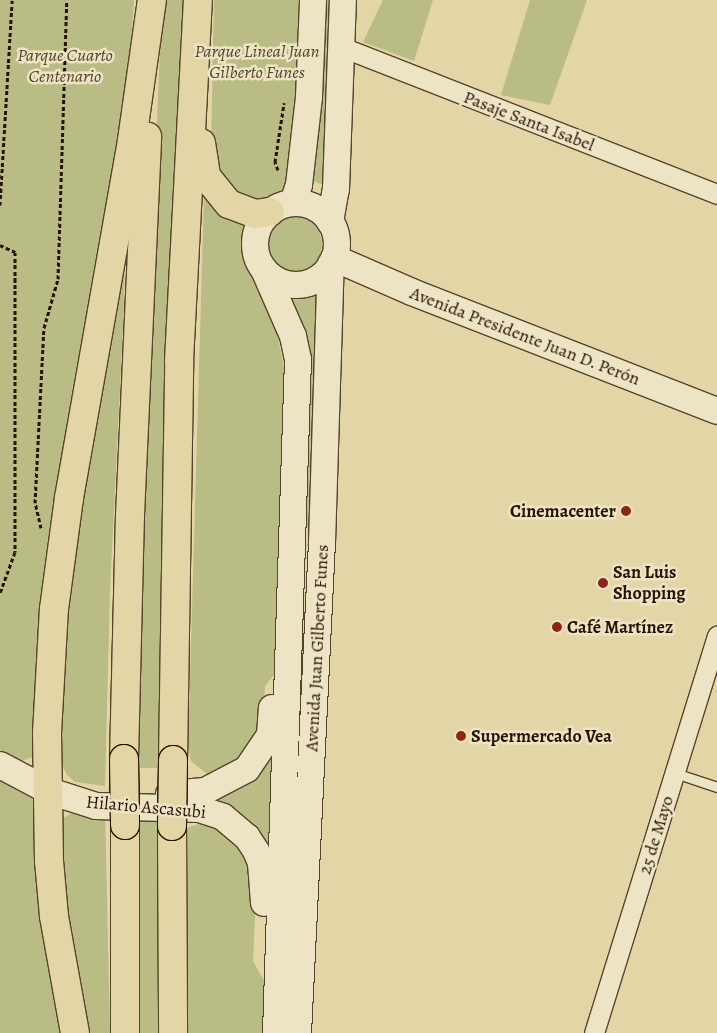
<!DOCTYPE html>
<html>
<head>
<meta charset="utf-8">
<style>
  body { margin:0 }
  #map { position:relative; width:717px; height:1033px; overflow:hidden; background:#e4d5a7; font-family:Alegreya,serif }
  div>[style] { position:absolute }
  [style*='--x'] { left:calc(var(--x)*1px); top:calc(var(--y)*1px); width:calc(var(--w)*1px); rotate:calc(var(--a)*1deg) }
  .green>* { inset:0; background:#b9bc84 }
  .round { border-radius:50% }
  .path>* { height:3px; margin-top:-1.5px; transform-origin:0; background:repeating-linear-gradient(90deg,#271301 0 4px,transparent 0 6.5px) }
  .roads { filter:drop-shadow(1px 0 #56442a) drop-shadow(-1px 0 #56442a) drop-shadow(0 1px #56442a) drop-shadow(0 -1px #56442a) }
  .lane>* { height:9px; margin:-4.5px; padding:0 4.5px; transform-origin:4.5px; border-radius:4.5px; background:#ede4c6 }
  .street>* { height:19px; margin:-9.5px; padding:0 9.5px; transform-origin:9.5px; border-radius:9.5px; background:#ede4c6 }
  .secondary>* { height:26px; margin:-13px; padding:0 13px; transform-origin:13px; border-radius:13px; background:#ede4c6 }
  .secondary>.ring { margin:-13px; padding:0; box-sizing:content-box; background:none; border:26px solid #ede4c6; border-radius:50% }
  .highway>* { height:28px; margin:-14px; padding:0 14px; transform-origin:14px; border-radius:14px; background:#e4d5a7 }
  .bridges { filter:drop-shadow(1px 0 #271301) drop-shadow(-1px 0 #271301) drop-shadow(0 1px #271301) drop-shadow(0 -1px #271301) }
  .highway-bridge>* { height:28px; margin:-14px; padding:0 14px; transform-origin:14px; border-radius:14px; background:#e4d5a7 }
  .dots>* { width:14px; height:14px; translate:-50% -50%; box-sizing:border-box; border:2px solid #ede4c6; border-radius:50% }
  span { translate:-50% -50%; white-space:nowrap; text-align:center; line-height:1.15; -webkit-text-stroke:5px #ede4c6; paint-order:stroke }
  .park-label { font-size:18px; color:#534628; font-style:italic }
  .street-label { font-size:18px; color:#271301 }
  .poi-label { font-size:18px; color:#271301; font-weight:700 }
  .right { translate:-100% -50%; text-align:right }
  .left { translate:0 -50%; text-align:left }
</style>
</head>
<body>
<div id="map">
  <div class="green">
    <div style="clip-path:polygon(0 0,134px 0,128px 94px,79px 360px,40px 632px,39px 741px,33px 757px,18px 762px,0 752px)"></div>
    <div style="clip-path:polygon(162px 0,184px 0,160px 768px,136px 768px,146px 386px)"></div>
    <div style="clip-path:polygon(214px 0,304px 0,303px 46px,286px 183px,284px 197px,270px 206px,224px 192px,211px 149px)"></div>
    <div style="clip-path:polygon(323px 0,335px 0,328px 187px,309px 179px)"></div>
    <div style="clip-path:polygon(383px 0,433px 0,414px 61px,363px 42px)"></div>
    <div style="clip-path:polygon(530px 0,587px 0,550px 105px,501px 95px)"></div>
    <div style="clip-path:polygon(204px 194px,253px 223px,248px 242px,250px 261px,277px 333px,285px 372px,279px 669px,265px 686px,263px 735px,216px 781px,191px 761px,188px 748px)"></div>
    <div style="clip-path:polygon(125px 214px,124px 307px,110px 590px,105px 786px,75px 782px,66px 774px,57px 748px,64px 604px)"></div>
    <div class="round" style="left:266px;top:216px;width:56px;height:56px"></div>
    <div style="clip-path:polygon(324px 282px,314px 527px,303px 527px,281px 289px,305px 292px)"></div>
    <div style="clip-path:polygon(275px 739px,270px 861px,207px 797px)"></div>
    <div style="clip-path:polygon(0 776px,28px 792px,35px 802px,65px 1033px,0 1033px)"></div>
    <div style="clip-path:polygon(105px 808px,110px 1033px,83px 1033px,58px 830px,64px 818px,76px 810px)"></div>
    <div style="clip-path:polygon(134px 820px,159px 820px,161px 1033px,140px 1033px)"></div>
    <div style="clip-path:polygon(210px 820px,248px 851px,256px 895px,253px 961px,267px 986px,267px 1033px,188px 1033px,187px 828px)"></div>
  </div>
  <div class="path">
    <div style="--x:278;--y:170;--w:9;--a:-111"></div>
    <div style="--x:275;--y:162;--w:60;--a:-81.3"></div>
    <div style="--x:0;--y:205;--w:205;--a:-86.6"></div>
    <div style="--x:0;--y:245;--w:17;--a:25"></div>
    <div style="--x:15;--y:252;--w:300;--a:90"></div>
    <div style="--x:15;--y:552;--w:44;--a:110.1"></div>
    <div style="--x:41;--y:528;--w:26;--a:-103"></div>
    <div style="--x:35;--y:503;--w:175;--a:-87.1"></div>
    <div style="--x:44;--y:328;--w:51;--a:-74.1"></div>
    <div style="--x:58;--y:279;--w:279;--a:-88.2"></div>
  </div>
  <div class="roads">
    <div class="lane">
      <div style="--x:675;--y:773;--w:44;--a:18.4"></div>
    </div>
    <div class="street">
      <div style="--x:342;--y:47;--w:403;--a:21.4"></div>
      <div style="--x:594;--y:1033;--w:416;--a:-72.8"></div>
    </div>
    <div class="secondary">
      <div style="--x:293;--y:203;--w:19;--a:-72"></div>
      <div style="--x:299;--y:185;--w:89;--a:-83.5"></div>
      <div style="--x:309;--y:97;--w:97;--a:-87.6"></div>
      <div class="ring" style="left:255px;top:203px;width:56px;height:56px"></div>
      <div style="--x:330;--y:222;--w:34;--a:-80"></div>
      <div style="--x:336;--y:189;--w:189;--a:-87.9"></div>
      <div style="--x:334;--y:258;--w:85;--a:23.6"></div>
      <div style="--x:412;--y:292;--w:327;--a:21.3"></div>
      <div style="--x:265;--y:272;--w:70;--a:66.4"></div>
      <div style="--x:293;--y:336;--w:24;--a:78"></div>
      <div style="--x:298;--y:359;--w:674;--a:91.87"></div>
      <div style="--x:0;--y:765;--w:55;--a:28"></div>
      <div style="--x:49;--y:791;--w:49;--a:17.7"></div>
      <div style="--x:96;--y:806;--w:103;--a:1.7"></div>
      <div style="--x:199;--y:809;--w:25;--a:18"></div>
      <div style="--x:223;--y:817;--w:31;--a:40"></div>
      <div style="--x:247;--y:837;--w:17;--a:57"></div>
      <div style="--x:256;--y:851;--w:13;--a:67"></div>
      <div style="--x:261;--y:863;--w:40;--a:85.7"></div>
      <div style="--x:169;--y:794;--w:36;--a:-5"></div>
      <div style="--x:205;--y:791;--w:47;--a:-27.6"></div>
      <div style="--x:247;--y:769;--w:41;--a:-55.9"></div>
      <div style="--x:270;--y:735;--w:27;--a:-86"></div>
      <div style="--x:298;--y:1033;--w:491;--a:-87.2"></div>
      <div style="--x:322;--y:543;--w:279;--a:-88.2"></div>
    </div>
    <div class="highway">
      <div style="--x:201;--y:143;--w:33;--a:81"></div>
      <div style="--x:206;--y:176;--w:36;--a:51"></div>
      <div style="--x:229;--y:204;--w:28;--a:21"></div>
      <div style="--x:255;--y:214;--w:15;--a:-8"></div>
      <div style="--x:124;--y:759;--w:244;--a:-88.6"></div>
      <div style="--x:130;--y:515;--w:379;--a:-87.4"></div>
      <div style="--x:173;--y:760;--w:399;--a:-89.1"></div>
      <div style="--x:179;--y:361;--w:361;--a:-87"></div>
      <div style="--x:125;--y:825;--w:208;--a:90"></div>
      <div style="--x:172;--y:826;--w:207;--a:89.7"></div>
      <div style="--x:75;--y:1033;--w:119;--a:-100.2"></div>
      <div style="--x:54;--y:916;--w:55;--a:-95.2"></div>
      <div style="--x:49;--y:861;--w:128;--a:-90.9"></div>
      <div style="--x:47;--y:733;--w:124;--a:-86.8"></div>
      <div style="--x:54;--y:609;--w:112;--a:-82.3"></div>
      <div style="--x:69;--y:498;--w:364;--a:-80"></div>
      <div style="--x:132;--y:140;--w:141;--a:-81.9"></div>
    </div>
  </div>
  <div class="bridges">
    <div class="highway-bridge">
      <div style="--x:124;--y:759;--w:66;--a:89.1"></div>
      <div style="--x:172;--y:826;--w:66;--a:-89.1"></div>
    </div>
  </div>
  <div class="dots">
    <div style="left:626px;top:511px;background:#8f2418"></div>
    <div style="left:603px;top:583px;background:#8f2418"></div>
    <div style="left:557px;top:627px;background:#8f2418"></div>
    <div style="left:461px;top:736px;background:#8f2418"></div>
  </div>
  <div class="park-label">
    <span style="left:257px;top:62px">Parque Lineal Juan<br>Gilberto Funes</span>
    <span style="left:65px;top:66px">Parque Cuarto<br>Centenario</span>
  </div>
  <div class="street-label">
    <span style="left:529px;top:121px;rotate:21deg">Pasaje Santa Isabel</span>
    <span style="left:525px;top:336px;rotate:21deg">Avenida Presidente Juan D. Perón</span>
    <span style="left:317px;top:648px;rotate:-87deg">Avenida Juan Gilberto Funes</span>
    <span style="left:146px;top:807px;rotate:5deg">Hilario Ascasubi</span>
    <span style="left:656px;top:835px;rotate:-73deg">25 de Mayo</span>
  </div>
  <div class="poi-label">
    <span class="right" style="left:616px;top:511px">Cinemacenter</span>
    <span class="left" style="left:613px;top:583px">San Luis<br>Shopping</span>
    <span class="left" style="left:567px;top:627px">Café Martínez</span>
    <span class="left" style="left:471px;top:736px">Supermercado Vea</span>
  </div>
</div>
</body>
</html>
